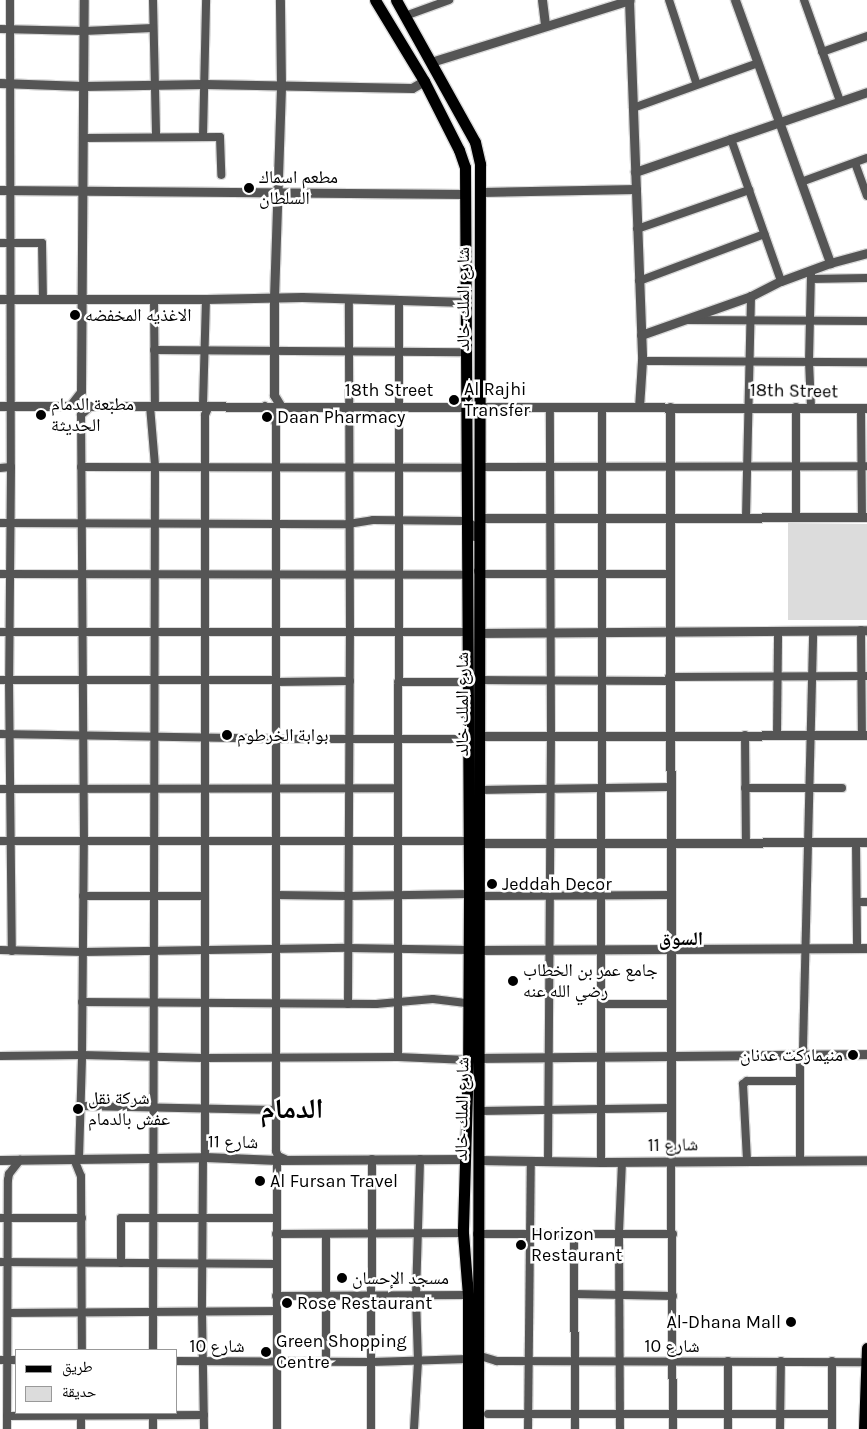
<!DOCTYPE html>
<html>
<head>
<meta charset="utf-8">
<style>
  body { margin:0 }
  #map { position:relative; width:867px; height:1429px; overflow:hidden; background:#fff; font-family:Karla,"Noto Naskh Arabic",sans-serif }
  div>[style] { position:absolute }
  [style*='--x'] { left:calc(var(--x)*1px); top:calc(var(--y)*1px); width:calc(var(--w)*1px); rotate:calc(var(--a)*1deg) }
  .green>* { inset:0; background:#dcdcdc }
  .roads { filter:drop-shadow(1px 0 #dbdbdb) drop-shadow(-1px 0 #dbdbdb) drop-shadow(0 1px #dbdbdb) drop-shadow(0 -1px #dbdbdb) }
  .minor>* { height:8px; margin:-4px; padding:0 4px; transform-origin:4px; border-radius:4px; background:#555 }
  .tertiary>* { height:9px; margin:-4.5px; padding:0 4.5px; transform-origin:4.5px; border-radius:4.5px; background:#555 }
  .primary>* { height:11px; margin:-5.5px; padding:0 5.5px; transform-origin:5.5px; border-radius:5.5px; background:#000 }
  .dots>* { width:14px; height:14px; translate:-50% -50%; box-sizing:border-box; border:2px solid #fff; border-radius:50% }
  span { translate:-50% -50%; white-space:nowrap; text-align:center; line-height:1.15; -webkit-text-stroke:5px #fff; paint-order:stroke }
  .poi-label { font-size:18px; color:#000 }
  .left { translate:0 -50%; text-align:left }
  .right { translate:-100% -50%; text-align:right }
  .street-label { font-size:18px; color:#000 }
  .neighbourhood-label { font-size:19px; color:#000; font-weight:700 }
  .town-label { font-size:28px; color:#000; font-weight:700 }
  .legend { position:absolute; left:15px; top:1349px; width:162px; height:65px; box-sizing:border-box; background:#fff; border:1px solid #999; margin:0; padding:6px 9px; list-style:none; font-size:15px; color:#000 }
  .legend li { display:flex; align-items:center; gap:10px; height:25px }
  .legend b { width:25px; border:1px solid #999 }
</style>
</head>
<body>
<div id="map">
  <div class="green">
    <div style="clip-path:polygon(788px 523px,867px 524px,867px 620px,788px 620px)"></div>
  </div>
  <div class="roads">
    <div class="minor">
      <div style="--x:10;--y:0;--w:467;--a:89.9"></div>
      <div style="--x:11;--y:467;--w:213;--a:90.5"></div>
      <div style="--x:9;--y:680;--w:271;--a:89.4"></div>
      <div style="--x:153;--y:0;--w:137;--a:88.7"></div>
      <div style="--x:669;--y:0;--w:89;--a:71.8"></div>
      <div style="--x:804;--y:0;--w:107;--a:70.4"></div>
      <div style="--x:405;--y:16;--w:47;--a:-20"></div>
      <div style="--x:0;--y:29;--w:84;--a:1.4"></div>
      <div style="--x:84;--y:31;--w:69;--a:-2.5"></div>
      <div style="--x:822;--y:52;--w:48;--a:-19.6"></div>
      <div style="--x:633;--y:108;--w:133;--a:-19.8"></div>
      <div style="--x:203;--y:137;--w:137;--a:-88.7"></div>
      <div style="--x:83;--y:138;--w:137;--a:-0.4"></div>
      <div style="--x:220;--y:137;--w:38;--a:88"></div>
      <div style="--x:731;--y:139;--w:151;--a:70.6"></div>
      <div style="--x:855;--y:163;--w:35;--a:70"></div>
      <div style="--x:801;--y:182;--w:70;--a:-20"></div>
      <div style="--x:637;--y:229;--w:119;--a:-19.2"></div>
      <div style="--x:0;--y:243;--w:42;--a:0"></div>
      <div style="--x:42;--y:243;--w:56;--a:89"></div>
      <div style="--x:811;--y:279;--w:56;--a:-1"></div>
      <div style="--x:639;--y:281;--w:134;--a:-20.5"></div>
      <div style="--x:154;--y:299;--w:107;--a:89.5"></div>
      <div style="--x:687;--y:320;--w:180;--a:0.3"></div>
      <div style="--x:154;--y:350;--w:311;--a:0.4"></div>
      <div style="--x:642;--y:361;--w:225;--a:0.3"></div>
      <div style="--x:150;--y:406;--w:60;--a:85.2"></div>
      <div style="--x:155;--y:466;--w:884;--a:90.13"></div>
      <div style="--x:203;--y:406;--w:107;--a:-88.4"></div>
      <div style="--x:265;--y:406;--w:13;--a:48"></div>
      <div style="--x:274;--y:416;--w:9;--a:77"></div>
      <div style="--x:276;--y:425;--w:726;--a:90"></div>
      <div style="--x:276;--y:1151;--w:5;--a:68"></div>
      <div style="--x:278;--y:1156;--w:8;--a:23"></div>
      <div style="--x:811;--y:407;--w:45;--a:-92.5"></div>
      <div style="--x:809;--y:362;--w:91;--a:-88.7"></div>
      <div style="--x:861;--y:408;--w:109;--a:89.5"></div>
      <div style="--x:81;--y:467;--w:387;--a:0.1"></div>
      <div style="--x:480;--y:467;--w:387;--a:-0.1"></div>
      <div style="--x:0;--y:468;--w:11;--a:-5"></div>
      <div style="--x:746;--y:517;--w:221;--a:-88.7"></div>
      <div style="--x:796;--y:517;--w:110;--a:-90"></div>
      <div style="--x:0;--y:523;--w:348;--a:0.2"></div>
      <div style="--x:348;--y:524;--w:25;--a:-9"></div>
      <div style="--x:373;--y:520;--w:94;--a:0.6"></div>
      <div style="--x:467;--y:521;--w:9;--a:36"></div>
      <div style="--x:474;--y:526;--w:11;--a:85"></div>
      <div style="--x:478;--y:571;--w:3;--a:72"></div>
      <div style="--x:479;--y:574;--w:190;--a:0"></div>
      <div style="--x:0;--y:574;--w:467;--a:0.1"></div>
      <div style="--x:861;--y:630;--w:105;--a:89.5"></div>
      <div style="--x:0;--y:632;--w:467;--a:0"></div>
      <div style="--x:669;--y:677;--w:198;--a:-0.3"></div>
      <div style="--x:0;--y:680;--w:276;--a:0"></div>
      <div style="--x:479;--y:680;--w:191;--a:0.3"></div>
      <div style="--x:276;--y:682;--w:74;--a:-0.8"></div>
      <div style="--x:398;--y:682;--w:69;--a:0"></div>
      <div style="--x:0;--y:734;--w:276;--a:1"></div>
      <div style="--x:276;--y:739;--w:191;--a:0"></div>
      <div style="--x:745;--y:735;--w:108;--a:89.5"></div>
      <div style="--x:777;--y:735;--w:104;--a:-89.4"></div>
      <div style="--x:745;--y:788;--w:97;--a:0"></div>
      <div style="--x:0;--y:789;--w:398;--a:-0.1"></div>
      <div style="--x:480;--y:790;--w:190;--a:-0.9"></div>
      <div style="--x:0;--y:841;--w:468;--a:0"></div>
      <div style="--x:856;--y:843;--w:104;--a:89.4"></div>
      <div style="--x:276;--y:895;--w:72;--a:0.8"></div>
      <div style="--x:348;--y:896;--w:121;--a:-0.9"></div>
      <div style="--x:83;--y:896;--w:121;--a:0"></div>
      <div style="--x:480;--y:896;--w:191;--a:-0.3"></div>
      <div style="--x:857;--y:902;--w:10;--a:0"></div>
      <div style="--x:0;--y:950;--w:83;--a:1.4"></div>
      <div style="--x:83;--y:952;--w:265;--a:-0.9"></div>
      <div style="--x:348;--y:948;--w:121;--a:0.9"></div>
      <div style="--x:82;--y:1002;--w:294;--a:0.4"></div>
      <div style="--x:376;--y:1004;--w:57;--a:-5"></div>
      <div style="--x:433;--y:999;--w:35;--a:7"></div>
      <div style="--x:348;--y:1004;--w:372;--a:-89.7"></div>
      <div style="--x:350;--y:632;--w:333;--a:-90.2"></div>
      <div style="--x:601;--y:1004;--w:69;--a:0"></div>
      <div style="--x:0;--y:1056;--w:82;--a:-0.7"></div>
      <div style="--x:82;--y:1055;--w:122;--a:1.4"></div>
      <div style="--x:204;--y:1058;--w:194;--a:-0.3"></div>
      <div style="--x:398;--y:1057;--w:70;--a:2.5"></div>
      <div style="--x:398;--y:1057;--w:757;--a:-89.92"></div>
      <div style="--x:81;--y:1106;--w:195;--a:1.2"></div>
      <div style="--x:480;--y:1111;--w:190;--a:-0.9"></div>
      <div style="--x:203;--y:1157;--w:155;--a:90.4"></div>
      <div style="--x:202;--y:1312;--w:117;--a:89"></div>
      <div style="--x:205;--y:1157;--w:742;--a:-90"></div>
      <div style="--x:205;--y:415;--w:10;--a:-66"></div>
      <div style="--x:74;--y:1159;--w:18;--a:68"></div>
      <div style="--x:81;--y:1176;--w:174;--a:89.7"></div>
      <div style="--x:79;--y:1159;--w:104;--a:-88.3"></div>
      <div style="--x:82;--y:1055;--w:213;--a:-89.5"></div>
      <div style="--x:84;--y:842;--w:427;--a:-90.4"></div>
      <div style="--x:81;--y:415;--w:13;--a:-42"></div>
      <div style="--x:747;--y:1160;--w:76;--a:-93"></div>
      <div style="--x:743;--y:1084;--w:5;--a:-37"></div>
      <div style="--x:747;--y:1081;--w:53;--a:0"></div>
      <div style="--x:800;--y:1160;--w:104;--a:-90"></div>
      <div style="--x:800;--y:1056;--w:8;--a:-67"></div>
      <div style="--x:803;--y:1049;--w:418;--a:-88.6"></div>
      <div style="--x:548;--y:1162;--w:426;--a:-89.6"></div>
      <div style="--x:551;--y:736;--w:329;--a:-90.2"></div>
      <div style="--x:601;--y:1162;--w:755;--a:-89.92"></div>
      <div style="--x:671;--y:1162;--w:267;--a:89.6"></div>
      <div style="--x:0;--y:1218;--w:82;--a:0"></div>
      <div style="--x:276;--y:1234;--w:187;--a:-0.3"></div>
      <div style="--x:326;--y:1234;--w:128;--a:90"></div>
      <div style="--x:477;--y:1234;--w:196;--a:0"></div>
      <div style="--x:574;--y:1234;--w:195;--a:89.7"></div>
      <div style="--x:0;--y:1262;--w:276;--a:0.4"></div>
      <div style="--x:121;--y:1263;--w:45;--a:-90"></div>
      <div style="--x:121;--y:1218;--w:155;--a:0"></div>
      <div style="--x:574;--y:1294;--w:99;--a:1.2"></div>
      <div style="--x:276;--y:1296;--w:192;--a:-0.3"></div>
      <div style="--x:8;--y:1313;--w:268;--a:-0.4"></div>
      <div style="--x:477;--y:1355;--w:21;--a:17"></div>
      <div style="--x:497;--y:1361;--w:369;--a:0.2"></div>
      <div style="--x:866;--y:1362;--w:2;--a:63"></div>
      <div style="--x:0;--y:1360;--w:16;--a:0"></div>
      <div style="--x:176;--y:1361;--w:196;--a:0.3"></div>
      <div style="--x:372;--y:1362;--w:96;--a:-1.8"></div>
      <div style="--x:728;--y:1361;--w:68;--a:90"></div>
      <div style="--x:488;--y:1414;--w:344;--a:0"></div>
      <div style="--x:7;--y:1416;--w:197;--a:-0.3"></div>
      <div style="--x:7;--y:1429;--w:249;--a:-89.8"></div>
      <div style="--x:8;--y:1180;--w:6;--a:-81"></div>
      <div style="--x:9;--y:1174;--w:18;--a:-52"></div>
      <div style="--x:81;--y:1429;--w:16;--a:-90"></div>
      <div style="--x:153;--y:1429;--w:16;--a:-90"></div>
      <div style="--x:277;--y:1429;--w:269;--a:-90"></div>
      <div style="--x:371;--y:1429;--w:270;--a:-89.8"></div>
      <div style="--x:414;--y:1429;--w:68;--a:-86.6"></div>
      <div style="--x:418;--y:1361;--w:65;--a:-91.8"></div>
      <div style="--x:416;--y:1296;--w:137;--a:-88.3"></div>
      <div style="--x:528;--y:1429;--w:268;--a:-89.4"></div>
      <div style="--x:620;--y:1429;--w:196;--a:-90.3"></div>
      <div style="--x:619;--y:1233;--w:71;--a:-87.6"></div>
      <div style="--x:780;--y:1429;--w:68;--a:-89.2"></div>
      <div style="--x:832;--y:1429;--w:68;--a:-90"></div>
    </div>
    <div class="tertiary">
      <div style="--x:542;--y:0;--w:26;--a:83"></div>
      <div style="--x:629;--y:0;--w:361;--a:87.9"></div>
      <div style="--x:642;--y:361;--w:46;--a:93.7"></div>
      <div style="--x:735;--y:0;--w:280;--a:70.1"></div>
      <div style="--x:431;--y:62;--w:208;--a:-17.3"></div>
      <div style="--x:0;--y:83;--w:83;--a:2.1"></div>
      <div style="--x:83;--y:86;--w:121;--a:-0.9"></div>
      <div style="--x:204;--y:84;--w:208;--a:1.1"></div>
      <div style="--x:412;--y:88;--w:14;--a:-30"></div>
      <div style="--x:635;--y:172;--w:245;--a:-19"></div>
      <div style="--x:0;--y:190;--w:465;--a:0.5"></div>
      <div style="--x:481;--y:192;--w:155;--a:-1.1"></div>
      <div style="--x:0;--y:299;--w:206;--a:0"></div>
      <div style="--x:206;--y:299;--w:96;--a:-1.2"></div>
      <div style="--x:302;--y:297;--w:163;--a:1.8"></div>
      <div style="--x:641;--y:335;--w:117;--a:-19.5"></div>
      <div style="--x:751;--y:296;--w:34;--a:-27"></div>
      <div style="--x:781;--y:281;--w:52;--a:-20.2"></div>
      <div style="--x:830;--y:263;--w:38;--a:-15"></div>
      <div style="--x:280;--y:405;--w:12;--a:-121"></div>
      <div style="--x:274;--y:395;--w:97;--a:-90"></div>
      <div style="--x:274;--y:298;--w:211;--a:-88.1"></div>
      <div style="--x:281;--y:87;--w:87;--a:-90.7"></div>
      <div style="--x:0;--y:406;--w:867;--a:0.13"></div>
      <div style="--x:70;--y:406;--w:18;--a:-52"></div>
      <div style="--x:81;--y:392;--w:392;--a:-89.6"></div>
      <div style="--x:670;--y:407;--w:755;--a:89.92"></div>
      <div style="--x:479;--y:518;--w:388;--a:-0.1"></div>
      <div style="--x:479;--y:633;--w:388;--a:-0.4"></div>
      <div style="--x:479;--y:736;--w:388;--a:-0.1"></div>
      <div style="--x:480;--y:843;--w:387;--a:-0.1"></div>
      <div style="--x:480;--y:950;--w:387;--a:-0.3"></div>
      <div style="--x:480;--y:1058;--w:387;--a:-0.6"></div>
      <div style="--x:0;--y:1160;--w:205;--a:-0.8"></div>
      <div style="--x:205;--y:1157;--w:72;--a:2.4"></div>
      <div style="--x:277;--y:1160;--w:187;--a:-0.3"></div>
      <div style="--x:479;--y:1160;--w:122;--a:0.9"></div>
      <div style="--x:601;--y:1162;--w:266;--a:-0.4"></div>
    </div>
    <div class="primary">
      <div style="--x:375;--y:0;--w:95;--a:58.8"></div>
      <div style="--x:424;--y:81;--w:77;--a:63.1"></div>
      <div style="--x:459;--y:150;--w:18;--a:71"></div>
      <div style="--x:465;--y:167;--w:727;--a:89.68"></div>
      <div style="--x:469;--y:894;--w:166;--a:90.3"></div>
      <div style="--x:468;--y:1060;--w:173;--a:91.7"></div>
      <div style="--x:463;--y:1233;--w:62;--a:85.4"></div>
      <div style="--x:468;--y:1295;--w:134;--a:90"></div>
      <div style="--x:396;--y:0;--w:162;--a:60.9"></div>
      <div style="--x:475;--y:142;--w:23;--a:77"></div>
      <div style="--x:480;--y:164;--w:1265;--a:90.09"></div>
      <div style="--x:864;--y:1429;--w:81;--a:-87.9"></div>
    </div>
  </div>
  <div class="dots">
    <div style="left:249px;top:188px;background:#000"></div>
    <div style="left:75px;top:315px;background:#000"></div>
    <div style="left:454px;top:400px;background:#000"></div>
    <div style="left:41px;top:415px;background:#000"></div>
    <div style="left:267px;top:417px;background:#000"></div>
    <div style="left:227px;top:735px;background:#000"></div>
    <div style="left:492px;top:884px;background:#000"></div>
    <div style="left:513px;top:981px;background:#000"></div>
    <div style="left:853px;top:1055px;background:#000"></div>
    <div style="left:78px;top:1109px;background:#000"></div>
    <div style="left:260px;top:1181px;background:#000"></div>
    <div style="left:521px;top:1245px;background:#000"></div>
    <div style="left:342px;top:1278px;background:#000"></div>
    <div style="left:287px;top:1303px;background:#000"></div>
    <div style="left:791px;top:1322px;background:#000"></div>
    <div style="left:266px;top:1352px;background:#000"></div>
  </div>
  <div class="poi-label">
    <span class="left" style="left:259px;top:188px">مطعم اسماك<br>السلطان</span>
    <span class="left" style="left:85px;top:315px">الاغذيه المخفضه</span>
    <span class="left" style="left:464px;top:400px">Al Rajhi<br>Transfer</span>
    <span class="left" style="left:51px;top:415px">مطبعة الدمام<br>الحديثة</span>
    <span class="left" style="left:277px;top:417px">Daan Pharmacy</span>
    <span class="left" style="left:237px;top:735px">بوابة الخرطوم</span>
    <span class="left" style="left:502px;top:884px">Jeddah Decor</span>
    <span class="left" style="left:523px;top:981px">جامع عمر بن الخطاب<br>رضي الله عنه</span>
    <span class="right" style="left:843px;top:1055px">منيماركت عدنان</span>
    <span class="left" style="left:88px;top:1109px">شركة نقل<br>عفش بالدمام</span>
    <span class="left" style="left:270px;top:1181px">Al Fursan Travel</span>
    <span class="left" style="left:531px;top:1245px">Horizon<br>Restaurant</span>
    <span class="left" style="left:352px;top:1278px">مسجد الإحسان</span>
    <span class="left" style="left:297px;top:1303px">Rose Restaurant</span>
    <span class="right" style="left:781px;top:1322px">Al-Dhana Mall</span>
    <span class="left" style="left:276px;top:1352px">Green Shopping<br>Centre</span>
  </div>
  <div class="street-label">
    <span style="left:463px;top:299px;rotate:-90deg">شارع الملك خالد</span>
    <span style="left:389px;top:390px">18th Street</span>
    <span style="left:794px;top:391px;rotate:1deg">18th Street</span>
    <span style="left:462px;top:704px;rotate:-90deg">شارع الملك خالد</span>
    <span style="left:462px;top:1109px;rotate:-89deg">شارع الملك خالد</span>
    <span style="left:233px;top:1142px;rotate:1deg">شارع 11</span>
    <span style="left:673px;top:1145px;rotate:-1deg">شارع 11</span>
    <span style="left:217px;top:1346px">شارع 10</span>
    <span style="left:672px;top:1346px">شارع 10</span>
  </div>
  <div class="neighbourhood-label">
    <span style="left:681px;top:940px">السوق</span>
  </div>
  <div class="town-label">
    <span style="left:292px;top:1109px">الدمام</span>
  </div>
  <ul class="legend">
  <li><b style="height:6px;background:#000"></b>طريق</li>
  <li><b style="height:14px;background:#dcdcdc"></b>حديقة</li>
  </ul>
</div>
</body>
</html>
